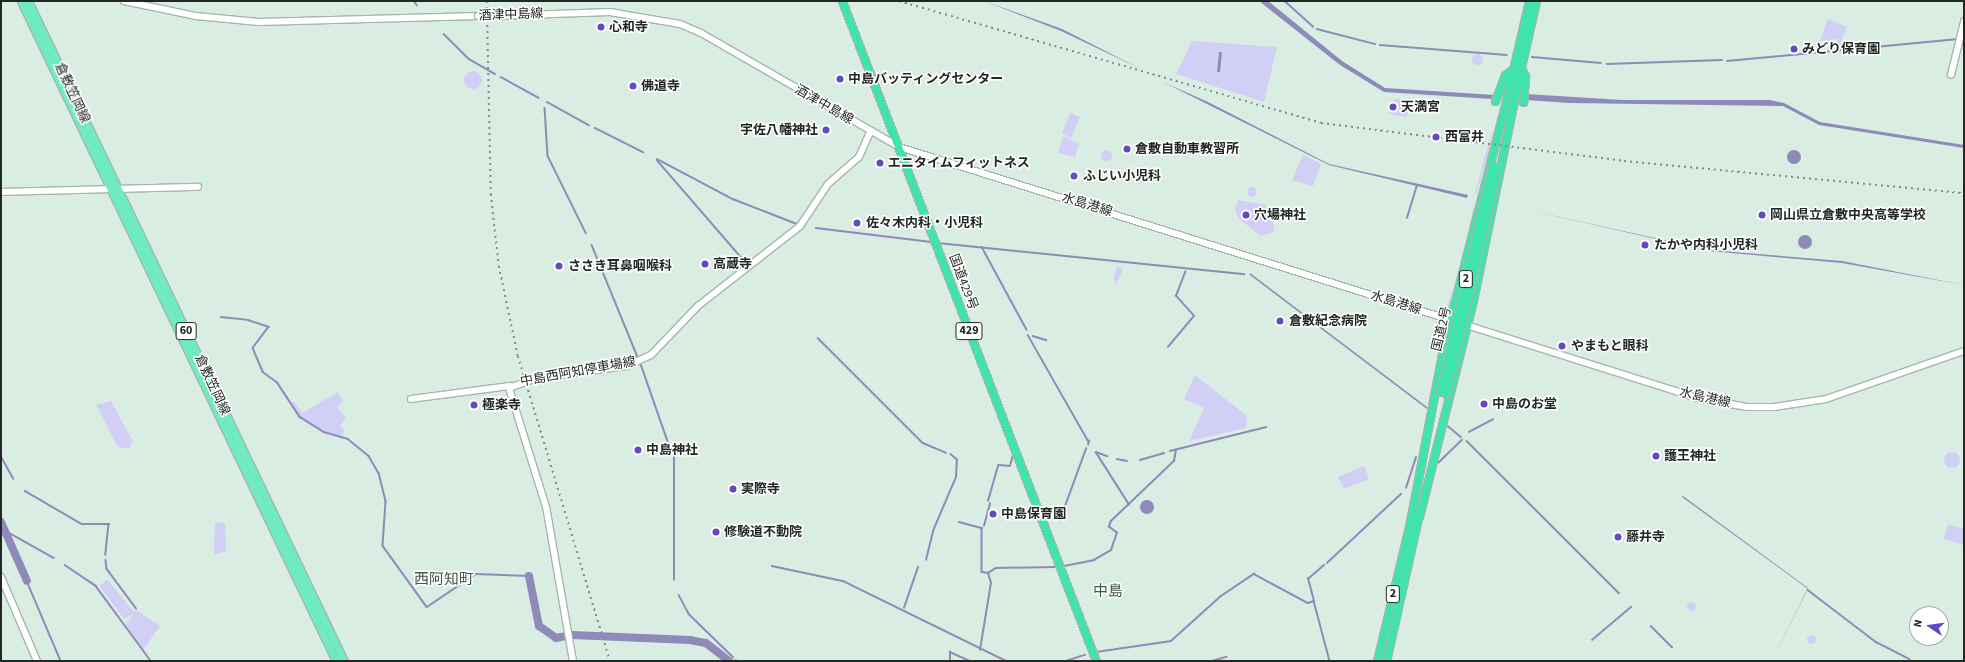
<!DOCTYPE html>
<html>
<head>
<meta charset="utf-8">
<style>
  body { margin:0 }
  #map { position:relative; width:1965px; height:662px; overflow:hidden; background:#d9ede2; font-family:"Source Sans 3","Noto Sans JP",sans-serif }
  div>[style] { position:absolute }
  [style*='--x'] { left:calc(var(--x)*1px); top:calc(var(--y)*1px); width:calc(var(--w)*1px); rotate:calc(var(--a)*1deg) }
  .green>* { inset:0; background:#d2cff6 }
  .round { border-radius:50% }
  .water>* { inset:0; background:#8f8ab9 }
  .stream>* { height:1.5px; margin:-0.75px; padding:0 0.75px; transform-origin:0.75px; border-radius:0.75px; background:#8f8ab9 }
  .river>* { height:8px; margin:-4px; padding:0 4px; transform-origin:4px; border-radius:4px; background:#8f8ab9 }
  .roads { filter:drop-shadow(1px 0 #a4b7ad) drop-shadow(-1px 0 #a4b7ad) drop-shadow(0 1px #a4b7ad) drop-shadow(0 -1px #a4b7ad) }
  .tertiary>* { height:5.5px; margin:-2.75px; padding:0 2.75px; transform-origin:2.75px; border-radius:2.75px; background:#fff }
  .secondary>* { height:6px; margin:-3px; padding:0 3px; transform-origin:3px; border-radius:3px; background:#fff }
  .primary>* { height:7px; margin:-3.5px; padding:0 3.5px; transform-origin:3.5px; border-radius:3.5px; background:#6eebc2 }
  .trunk>* { height:7px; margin:-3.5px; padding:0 3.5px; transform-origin:3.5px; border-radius:3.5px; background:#3ee4ae }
  .rail>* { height:1.5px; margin-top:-0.75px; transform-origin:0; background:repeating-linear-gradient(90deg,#808d86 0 2px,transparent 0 6px) }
  .bridges { filter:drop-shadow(1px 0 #a4b7ad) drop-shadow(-1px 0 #a4b7ad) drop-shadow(0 1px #a4b7ad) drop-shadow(0 -1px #a4b7ad) }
  .secondary-bridge>* { height:6px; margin:-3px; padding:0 3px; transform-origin:3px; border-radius:3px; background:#fff }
  .trunk-bridge>* { height:7px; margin:-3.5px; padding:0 3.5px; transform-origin:3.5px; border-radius:3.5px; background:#3ee4ae }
  .dots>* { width:11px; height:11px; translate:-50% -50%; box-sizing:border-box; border:2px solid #fff; border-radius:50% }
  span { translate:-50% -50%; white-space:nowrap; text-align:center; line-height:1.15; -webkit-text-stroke:3px #fff; paint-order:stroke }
  .shield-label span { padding:1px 3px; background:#fff; border:1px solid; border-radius:3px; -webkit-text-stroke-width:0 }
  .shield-label { font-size:12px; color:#212824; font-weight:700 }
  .street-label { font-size:13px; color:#212824 }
  .poi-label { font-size:13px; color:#212824; font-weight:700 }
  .left { translate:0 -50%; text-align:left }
  .right { translate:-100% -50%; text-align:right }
  .quarter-label { font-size:15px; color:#44554c }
  .frame { position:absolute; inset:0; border:2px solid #212824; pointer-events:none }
  .north { position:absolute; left:1909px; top:606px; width:40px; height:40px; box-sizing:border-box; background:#fff; border:1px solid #a6a9a7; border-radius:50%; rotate:283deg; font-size:11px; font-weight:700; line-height:16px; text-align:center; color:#212824 }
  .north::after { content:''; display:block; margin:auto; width:14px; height:18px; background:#6449c1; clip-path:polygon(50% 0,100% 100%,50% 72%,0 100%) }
</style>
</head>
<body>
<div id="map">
  <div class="green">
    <div style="clip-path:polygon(1828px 19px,1847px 27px,1838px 49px,1834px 50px,1838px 39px,1820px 41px)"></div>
    <div style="clip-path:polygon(1192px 41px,1277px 47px,1264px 102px,1176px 74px)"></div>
    <div class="round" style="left:1471.5px;top:53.5px;width:11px;height:11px"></div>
    <div class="round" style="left:464px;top:71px;width:18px;height:18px"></div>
    <div style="clip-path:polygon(1394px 99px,1409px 100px,1407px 117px,1388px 114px)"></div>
    <div style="clip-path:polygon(1070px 113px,1080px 117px,1071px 138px,1062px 133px)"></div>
    <div style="clip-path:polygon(1493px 126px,1490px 147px,1476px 195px,1475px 193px)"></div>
    <div style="clip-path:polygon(1063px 136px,1079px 144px,1075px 157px,1058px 153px)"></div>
    <div class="round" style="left:1100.5px;top:149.5px;width:11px;height:11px"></div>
    <div style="clip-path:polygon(1303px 155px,1321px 164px,1313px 186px,1292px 180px)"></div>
    <div class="round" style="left:1247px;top:187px;width:10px;height:10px"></div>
    <div style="clip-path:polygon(1238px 200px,1266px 205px,1265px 212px,1273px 214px,1274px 232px,1261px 236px,1238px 218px,1235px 211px)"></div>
    <div style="clip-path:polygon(1475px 200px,1470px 233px,1451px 305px,1446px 309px,1460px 270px)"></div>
    <div style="clip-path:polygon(1117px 266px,1123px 270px,1115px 285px,1114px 277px)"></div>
    <div style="clip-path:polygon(1195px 375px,1247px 416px,1246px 428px,1189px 441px,1204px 408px,1184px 399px)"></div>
    <div style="clip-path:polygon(338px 392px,343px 402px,337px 407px,346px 418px,340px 426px,345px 431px,341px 436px,320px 430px,300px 417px,291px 404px,294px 401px,302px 413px)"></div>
    <div style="clip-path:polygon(111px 401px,132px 440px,130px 449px,118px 447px,96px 405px)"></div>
    <div class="round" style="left:1944px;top:452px;width:16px;height:16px"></div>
    <div style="clip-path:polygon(1364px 466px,1369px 479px,1344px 489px,1338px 477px)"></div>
    <div style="clip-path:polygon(215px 522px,225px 523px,226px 551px,214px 554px)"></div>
    <div style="clip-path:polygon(1948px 524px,1964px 529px,1964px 545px,1944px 539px)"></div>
    <div style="clip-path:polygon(107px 579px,134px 612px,136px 610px,160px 626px,143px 650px,126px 624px,133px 614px,124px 619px,100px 586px)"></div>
    <div class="round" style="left:1686.5px;top:601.5px;width:9px;height:9px"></div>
    <div class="round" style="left:1806.5px;top:634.5px;width:9px;height:9px"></div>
  </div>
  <div class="water">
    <div style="clip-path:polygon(984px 1px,1062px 29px,1141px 69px,1061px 31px)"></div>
    <div style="clip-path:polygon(1259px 1px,1268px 1px,1342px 61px,1385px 88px,1495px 95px,1492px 99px,1384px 92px,1340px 65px)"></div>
    <div style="clip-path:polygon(1219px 52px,1222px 52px,1220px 72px,1217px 72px)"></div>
    <div style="clip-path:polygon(1163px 82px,1208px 102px,1329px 164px,1468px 195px,1467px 198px,1329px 165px)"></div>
    <div style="clip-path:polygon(1526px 94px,1622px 100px,1770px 100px,1784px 103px,1820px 122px,1964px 145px,1964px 148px,1819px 125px,1783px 106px,1569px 103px,1526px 100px)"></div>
    <div class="round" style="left:1787px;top:150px;width:14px;height:14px"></div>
    <div style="clip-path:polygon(1506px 205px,1709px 250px,1842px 261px,1964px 285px,1842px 263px,1709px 251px)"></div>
    <div class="round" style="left:1798px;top:235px;width:14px;height:14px"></div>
    <div style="clip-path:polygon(1250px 273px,1427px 407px,1427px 409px,1250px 275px)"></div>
    <div style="clip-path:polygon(1682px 497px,1683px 496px,1808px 588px,1772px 661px,1808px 589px)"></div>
    <div class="round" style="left:1140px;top:500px;width:14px;height:14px"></div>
  </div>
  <div class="stream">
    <div style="--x:414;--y:1;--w:5;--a:53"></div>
    <div style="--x:1285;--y:1;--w:38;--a:42"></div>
    <div style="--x:1317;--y:29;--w:60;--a:14.5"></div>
    <div style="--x:444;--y:34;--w:35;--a:45"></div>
    <div style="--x:469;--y:59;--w:30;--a:30"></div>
    <div style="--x:1380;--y:45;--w:127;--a:4.5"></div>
    <div style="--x:1532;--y:57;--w:69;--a:5"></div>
    <div style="--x:1727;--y:61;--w:232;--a:-5.4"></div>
    <div style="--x:1607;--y:64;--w:115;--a:-2"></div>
    <div style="--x:501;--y:77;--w:43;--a:28.9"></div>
    <div style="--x:547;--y:102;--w:48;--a:28.7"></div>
    <div style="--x:545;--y:108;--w:48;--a:86.4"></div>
    <div style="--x:548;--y:156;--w:86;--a:63.7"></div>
    <div style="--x:595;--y:128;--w:54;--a:26.6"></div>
    <div style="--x:657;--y:159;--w:86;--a:27.8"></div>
    <div style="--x:733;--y:199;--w:69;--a:21.3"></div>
    <div style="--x:657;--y:160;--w:138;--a:49.1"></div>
    <div style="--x:1407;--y:218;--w:34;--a:-73"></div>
    <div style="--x:816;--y:228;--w:116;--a:6.9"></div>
    <div style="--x:938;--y:243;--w:308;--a:5.8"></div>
    <div style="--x:592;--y:245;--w:121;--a:67.7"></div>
    <div style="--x:982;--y:247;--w:94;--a:61.5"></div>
    <div style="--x:221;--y:317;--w:27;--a:6"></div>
    <div style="--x:248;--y:320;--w:22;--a:18"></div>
    <div style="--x:269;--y:327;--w:26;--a:127"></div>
    <div style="--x:253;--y:348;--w:26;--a:67"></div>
    <div style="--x:263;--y:372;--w:17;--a:36"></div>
    <div style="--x:277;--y:382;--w:42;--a:56.7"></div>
    <div style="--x:300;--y:417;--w:28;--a:32"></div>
    <div style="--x:324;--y:432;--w:25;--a:16"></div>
    <div style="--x:348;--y:439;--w:27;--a:39"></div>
    <div style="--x:369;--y:456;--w:20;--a:60"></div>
    <div style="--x:379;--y:473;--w:29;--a:76"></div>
    <div style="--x:386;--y:501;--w:45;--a:93.8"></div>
    <div style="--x:383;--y:546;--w:75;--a:54.2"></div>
    <div style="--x:427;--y:607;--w:59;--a:-34"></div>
    <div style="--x:476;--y:574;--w:53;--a:2.2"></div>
    <div style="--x:1028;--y:335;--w:123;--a:60.3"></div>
    <div style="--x:1033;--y:336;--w:14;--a:17"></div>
    <div style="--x:818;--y:338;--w:148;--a:45"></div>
    <div style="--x:923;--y:443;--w:25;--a:23"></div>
    <div style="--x:1168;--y:347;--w:40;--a:-50"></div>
    <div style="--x:1194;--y:316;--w:27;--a:-132"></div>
    <div style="--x:1176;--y:296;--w:26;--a:-69"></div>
    <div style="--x:641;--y:364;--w:94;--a:70.8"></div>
    <div style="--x:1448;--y:426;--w:17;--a:40"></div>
    <div style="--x:1469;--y:432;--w:27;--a:-28"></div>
    <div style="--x:1467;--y:441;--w:215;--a:45"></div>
    <div style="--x:1088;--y:445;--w:4;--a:-76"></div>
    <div style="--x:1170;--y:451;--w:99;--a:-14"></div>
    <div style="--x:1096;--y:452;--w:62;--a:57.6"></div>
    <div style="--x:1096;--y:452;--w:12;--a:20"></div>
    <div style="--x:1;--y:456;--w:26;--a:61"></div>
    <div style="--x:1117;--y:459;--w:10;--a:11"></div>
    <div style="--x:1140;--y:460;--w:25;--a:-16"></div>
    <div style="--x:1438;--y:463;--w:33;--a:-44"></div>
    <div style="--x:999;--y:465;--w:11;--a:5"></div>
    <div style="--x:1010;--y:466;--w:11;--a:-75"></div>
    <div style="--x:1406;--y:488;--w:32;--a:-72"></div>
    <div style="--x:25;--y:491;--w:66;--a:30.1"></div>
    <div style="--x:82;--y:524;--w:27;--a:0"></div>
    <div style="--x:109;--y:524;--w:31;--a:96"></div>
    <div style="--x:988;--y:501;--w:37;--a:-74"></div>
    <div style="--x:1060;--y:520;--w:76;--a:-69.9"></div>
    <div style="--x:959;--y:522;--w:24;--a:15"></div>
    <div style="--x:982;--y:528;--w:44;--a:90"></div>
    <div style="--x:984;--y:526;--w:23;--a:-75"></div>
    <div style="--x:4;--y:530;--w:57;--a:29.2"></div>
    <div style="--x:106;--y:560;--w:9;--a:84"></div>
    <div style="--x:107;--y:569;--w:49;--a:53.4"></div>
    <div style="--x:926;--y:560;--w:30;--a:-76"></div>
    <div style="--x:933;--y:531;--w:59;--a:-66.9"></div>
    <div style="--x:956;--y:477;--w:17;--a:-87"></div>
    <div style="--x:957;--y:460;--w:8;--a:-140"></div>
    <div style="--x:1327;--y:563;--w:101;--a:-43"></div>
    <div style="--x:65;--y:565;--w:37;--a:34"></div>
    <div style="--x:96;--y:586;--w:93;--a:53.7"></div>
    <div style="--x:772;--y:566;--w:73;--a:11.9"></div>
    <div style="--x:843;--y:581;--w:182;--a:26.1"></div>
    <div style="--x:1064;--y:566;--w:31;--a:-11"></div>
    <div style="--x:1094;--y:560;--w:20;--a:-30"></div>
    <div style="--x:1111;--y:550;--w:18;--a:-71"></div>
    <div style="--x:1117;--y:533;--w:10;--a:-143"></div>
    <div style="--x:1109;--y:527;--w:6;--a:-72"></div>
    <div style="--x:1111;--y:521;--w:87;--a:-43.6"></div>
    <div style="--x:1174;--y:461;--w:11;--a:-80"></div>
    <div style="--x:983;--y:572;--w:5;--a:11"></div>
    <div style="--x:674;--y:580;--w:123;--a:-90"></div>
    <div style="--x:27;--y:581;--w:87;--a:67"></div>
    <div style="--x:1808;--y:590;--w:86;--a:37.4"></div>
    <div style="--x:1876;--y:642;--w:38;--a:27"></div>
    <div style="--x:679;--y:595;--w:21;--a:62"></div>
    <div style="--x:689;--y:614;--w:62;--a:44.3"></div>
    <div style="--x:1314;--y:601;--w:23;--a:-105"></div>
    <div style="--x:1308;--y:579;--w:21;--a:-41"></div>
    <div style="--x:904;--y:608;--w:43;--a:-71.1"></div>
    <div style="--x:1651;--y:626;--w:30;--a:45"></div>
    <div style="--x:1592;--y:640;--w:51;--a:-40.2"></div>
    <div style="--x:980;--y:650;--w:68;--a:-80.7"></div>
    <div style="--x:991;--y:583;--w:10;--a:-107"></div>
    <div style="--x:988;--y:573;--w:9;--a:-32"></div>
    <div style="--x:996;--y:568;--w:59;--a:-1"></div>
    <div style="--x:1096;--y:652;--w:76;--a:-8.3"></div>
    <div style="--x:1171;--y:641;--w:67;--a:-42"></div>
    <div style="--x:1221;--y:596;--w:40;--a:-34"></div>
    <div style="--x:1254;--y:574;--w:61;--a:28.2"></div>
    <div style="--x:1308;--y:603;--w:6;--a:-18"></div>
    <div style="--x:1314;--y:601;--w:62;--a:75.1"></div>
    <div style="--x:736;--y:660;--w:1;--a:45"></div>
    <div style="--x:950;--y:661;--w:9;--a:-90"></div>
    <div style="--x:950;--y:652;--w:22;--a:24"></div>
    <div style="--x:1066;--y:661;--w:20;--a:-18"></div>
    <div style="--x:1212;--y:661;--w:15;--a:-16"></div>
    <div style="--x:1922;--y:661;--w:2;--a:0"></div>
  </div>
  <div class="river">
    <div style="--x:1;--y:522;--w:64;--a:66.2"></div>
    <div style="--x:529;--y:576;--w:51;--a:78.7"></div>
    <div style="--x:539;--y:626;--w:21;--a:35"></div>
    <div style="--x:556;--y:638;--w:10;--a:-11"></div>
    <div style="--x:572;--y:635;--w:118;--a:2.4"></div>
    <div style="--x:690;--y:640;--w:16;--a:11"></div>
    <div style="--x:706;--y:643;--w:29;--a:38"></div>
  </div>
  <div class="roads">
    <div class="tertiary">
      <div style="--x:1951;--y:75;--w:55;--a:-76.2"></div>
      <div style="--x:1;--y:192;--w:197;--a:-1.5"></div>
      <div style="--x:411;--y:399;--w:100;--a:-7.5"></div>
    </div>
    <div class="secondary">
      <div style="--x:124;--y:1;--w:74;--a:11.8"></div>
      <div style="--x:196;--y:16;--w:63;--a:5.4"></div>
      <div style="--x:259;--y:22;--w:219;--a:-1.6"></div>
      <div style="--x:496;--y:16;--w:114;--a:-2"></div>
      <div style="--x:610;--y:12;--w:71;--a:9.7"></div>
      <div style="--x:680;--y:24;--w:23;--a:23"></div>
      <div style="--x:701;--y:33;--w:228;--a:29.9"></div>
      <div style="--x:899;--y:147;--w:582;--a:17.41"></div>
      <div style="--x:1463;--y:324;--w:245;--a:17.5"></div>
      <div style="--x:1697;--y:398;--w:51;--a:10.2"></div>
      <div style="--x:1747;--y:407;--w:27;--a:0"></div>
      <div style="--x:1774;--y:407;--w:53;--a:-8.7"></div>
      <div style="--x:1826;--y:399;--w:146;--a:-19.2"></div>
      <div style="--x:1;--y:577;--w:91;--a:66.8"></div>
      <div style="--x:573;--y:661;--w:156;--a:-99.9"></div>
      <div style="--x:546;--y:507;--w:125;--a:-107.3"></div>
      <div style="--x:509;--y:388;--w:29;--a:-20"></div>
      <div style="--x:536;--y:378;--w:92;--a:-7.5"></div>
      <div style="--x:627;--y:366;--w:26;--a:-25"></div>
      <div style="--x:651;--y:355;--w:68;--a:-46.2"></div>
      <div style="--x:698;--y:306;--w:130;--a:-38.1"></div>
      <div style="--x:800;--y:226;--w:50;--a:-56.3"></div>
      <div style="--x:828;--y:184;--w:41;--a:-41.1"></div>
      <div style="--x:859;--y:157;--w:27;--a:-66"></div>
    </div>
    <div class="primary">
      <div style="--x:21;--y:1;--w:731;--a:64.49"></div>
      <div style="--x:28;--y:1;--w:732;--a:64.42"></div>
    </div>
    <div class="trunk">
      <div style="--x:842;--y:1;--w:707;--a:68.95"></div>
      <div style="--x:1521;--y:68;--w:9;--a:63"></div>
      <div style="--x:1525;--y:76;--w:26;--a:94"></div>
      <div style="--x:1516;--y:89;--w:90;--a:-77.2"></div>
      <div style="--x:1495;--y:101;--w:28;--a:-69"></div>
      <div style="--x:1505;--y:75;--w:11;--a:-38"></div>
      <div style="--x:1501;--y:122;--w:124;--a:-77"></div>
      <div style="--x:1419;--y:517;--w:224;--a:-76"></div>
      <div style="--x:1473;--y:300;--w:219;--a:-78.4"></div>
      <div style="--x:1409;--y:527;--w:186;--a:-79.2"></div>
      <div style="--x:1444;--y:344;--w:234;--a:-75.7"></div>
      <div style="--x:1377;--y:661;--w:142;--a:-76.6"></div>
      <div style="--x:1386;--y:661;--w:152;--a:-77.4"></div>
    </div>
  </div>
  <div class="rail">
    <div style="--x:487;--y:1;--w:193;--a:88.8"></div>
    <div style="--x:491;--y:194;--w:72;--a:83.7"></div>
    <div style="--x:499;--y:266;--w:92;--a:78.1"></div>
    <div style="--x:518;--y:356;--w:319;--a:73.2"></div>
    <div style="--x:899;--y:1;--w:439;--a:16.1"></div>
    <div style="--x:1321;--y:123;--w:305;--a:7.1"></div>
    <div style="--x:1624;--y:161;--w:342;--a:5.4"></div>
  </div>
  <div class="bridges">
    <div class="secondary-bridge">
      <div style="--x:478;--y:16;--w:18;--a:0"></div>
    </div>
    <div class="trunk-bridge">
      <div style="--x:1440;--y:392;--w:233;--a:-77.1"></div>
      <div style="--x:1446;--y:394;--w:233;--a:-77.3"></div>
    </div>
  </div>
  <div class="dots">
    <div style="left:601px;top:27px;background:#6449c1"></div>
    <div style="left:1794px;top:49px;background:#6449c1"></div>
    <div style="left:840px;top:79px;background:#6449c1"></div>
    <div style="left:633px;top:86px;background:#6449c1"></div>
    <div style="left:1393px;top:107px;background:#6449c1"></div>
    <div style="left:826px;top:130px;background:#6449c1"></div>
    <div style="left:1436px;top:137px;background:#6449c1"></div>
    <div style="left:1127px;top:149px;background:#6449c1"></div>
    <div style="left:880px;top:163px;background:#6449c1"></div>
    <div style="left:1074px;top:176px;background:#6449c1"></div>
    <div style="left:1246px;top:215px;background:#6449c1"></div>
    <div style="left:1762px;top:215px;background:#6449c1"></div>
    <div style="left:857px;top:223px;background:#6449c1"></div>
    <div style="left:1645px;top:245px;background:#6449c1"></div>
    <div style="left:705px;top:264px;background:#6449c1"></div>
    <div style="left:559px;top:266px;background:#6449c1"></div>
    <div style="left:1280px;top:321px;background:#6449c1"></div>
    <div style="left:1562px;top:346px;background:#6449c1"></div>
    <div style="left:1484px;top:404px;background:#6449c1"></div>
    <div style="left:474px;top:405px;background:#6449c1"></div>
    <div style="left:638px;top:450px;background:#6449c1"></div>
    <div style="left:1656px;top:456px;background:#6449c1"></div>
    <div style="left:733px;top:489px;background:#6449c1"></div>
    <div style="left:993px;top:514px;background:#6449c1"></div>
    <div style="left:716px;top:532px;background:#6449c1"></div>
    <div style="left:1618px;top:537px;background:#6449c1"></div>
  </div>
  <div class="shield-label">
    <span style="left:1466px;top:279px">2</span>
    <span style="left:186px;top:331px">60</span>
    <span style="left:969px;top:331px">429</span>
    <span style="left:1393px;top:594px">2</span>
  </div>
  <div class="street-label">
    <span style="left:511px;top:15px;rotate:-2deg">酒津中島線</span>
    <span style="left:72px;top:93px;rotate:65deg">倉敷笠岡線</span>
    <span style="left:824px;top:105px;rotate:30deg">酒津中島線</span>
    <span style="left:1087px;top:205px;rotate:17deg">水島港線</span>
    <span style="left:963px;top:282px;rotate:69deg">国道429号</span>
    <span style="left:1396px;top:303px;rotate:17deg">水島港線</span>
    <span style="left:1442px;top:329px;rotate:-77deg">国道2号</span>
    <span style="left:578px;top:372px;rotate:-10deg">中島西阿知停車場線</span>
    <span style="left:212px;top:385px;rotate:65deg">倉敷笠岡線</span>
    <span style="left:1705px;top:398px;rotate:13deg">水島港線</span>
  </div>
  <div class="poi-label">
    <span class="left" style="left:609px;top:27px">心和寺</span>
    <span class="left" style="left:1802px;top:49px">みどり保育園</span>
    <span class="left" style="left:848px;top:79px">中島バッティングセンター</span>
    <span class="left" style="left:641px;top:86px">佛道寺</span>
    <span class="left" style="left:1401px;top:107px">天満宮</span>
    <span class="right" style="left:818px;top:130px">宇佐八幡神社</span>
    <span class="left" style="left:1445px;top:137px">西富井</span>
    <span class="left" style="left:1135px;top:149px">倉敷自動車教習所</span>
    <span class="left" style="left:888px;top:163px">エニタイムフィットネス</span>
    <span class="left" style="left:1083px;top:176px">ふじい小児科</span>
    <span class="left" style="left:1254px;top:215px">穴場神社</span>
    <span class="left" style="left:1770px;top:215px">岡山県立倉敷中央高等学校</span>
    <span class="left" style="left:866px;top:223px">佐々木内科・小児科</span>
    <span class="left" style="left:1654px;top:245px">たかや内科小児科</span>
    <span class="left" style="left:713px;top:264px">高蔵寺</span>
    <span class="left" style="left:568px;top:266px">ささき耳鼻咽喉科</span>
    <span class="left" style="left:1289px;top:321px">倉敷紀念病院</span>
    <span class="left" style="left:1571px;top:346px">やまもと眼科</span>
    <span class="left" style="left:1492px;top:404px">中島のお堂</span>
    <span class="left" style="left:482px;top:405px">極楽寺</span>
    <span class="left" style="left:646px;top:450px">中島神社</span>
    <span class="left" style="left:1664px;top:456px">護王神社</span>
    <span class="left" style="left:741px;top:489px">実際寺</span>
    <span class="left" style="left:1001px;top:514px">中島保育園</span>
    <span class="left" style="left:724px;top:532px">修験道不動院</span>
    <span class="left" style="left:1626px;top:537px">藤井寺</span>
  </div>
  <div class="quarter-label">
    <span style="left:444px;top:580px">西阿知町</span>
    <span style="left:1108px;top:592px">中島</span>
  </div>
  <div class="frame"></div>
  <div class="north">N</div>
</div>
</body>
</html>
